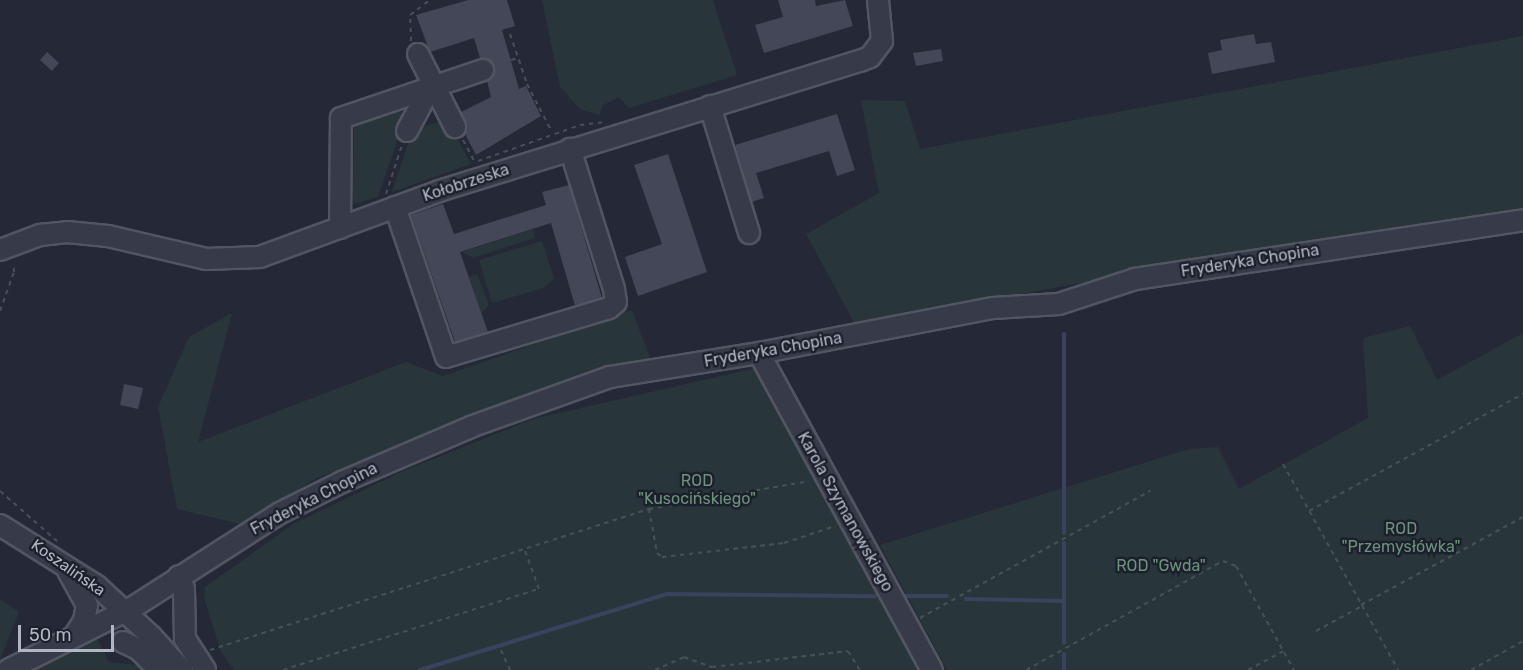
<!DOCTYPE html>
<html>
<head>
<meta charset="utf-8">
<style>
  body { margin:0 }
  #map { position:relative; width:1523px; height:670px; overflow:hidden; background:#242837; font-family:Rubik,sans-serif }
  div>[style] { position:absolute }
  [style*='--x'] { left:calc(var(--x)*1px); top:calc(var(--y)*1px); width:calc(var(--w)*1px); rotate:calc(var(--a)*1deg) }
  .green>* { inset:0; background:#28363b }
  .stream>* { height:4px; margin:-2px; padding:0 2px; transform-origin:2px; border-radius:2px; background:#3a425e }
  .building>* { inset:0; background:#434758 }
  .path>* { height:2px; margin-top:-1px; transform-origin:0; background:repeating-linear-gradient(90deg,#455157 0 4.5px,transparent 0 9px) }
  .roads { filter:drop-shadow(2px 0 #525562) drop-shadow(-2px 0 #525562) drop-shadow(0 2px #525562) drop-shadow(0 -2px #525562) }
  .minor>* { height:20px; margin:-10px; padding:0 10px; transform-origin:10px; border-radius:10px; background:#373a48 }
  span { translate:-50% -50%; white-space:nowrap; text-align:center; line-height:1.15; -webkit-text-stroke:5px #1c202c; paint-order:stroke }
  .street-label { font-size:16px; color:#b2b5c4 }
  .park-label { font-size:16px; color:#6c927c }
  .scale { position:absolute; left:18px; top:625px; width:96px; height:27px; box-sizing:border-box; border:3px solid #b2b5c4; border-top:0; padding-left:8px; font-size:18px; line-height:21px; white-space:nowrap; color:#b2b5c4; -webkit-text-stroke:4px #1c202c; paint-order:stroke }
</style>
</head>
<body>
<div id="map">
  <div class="green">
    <div style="clip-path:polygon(542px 0,713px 0,737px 75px,629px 108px,619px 97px,603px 105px,599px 115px,580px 109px,560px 87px)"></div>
    <div style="clip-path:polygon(1523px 36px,1523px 215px,1274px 248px,855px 324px,806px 234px,879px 193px,861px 100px,905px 101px,920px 149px)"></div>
    <div style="clip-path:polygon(397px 102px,404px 121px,378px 197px,353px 204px,354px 129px,345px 128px,347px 123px)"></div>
    <div style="clip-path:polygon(447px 120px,471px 164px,392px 192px,413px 129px)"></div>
    <div style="clip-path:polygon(533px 229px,535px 238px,473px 258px,462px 252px)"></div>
    <div style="clip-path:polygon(542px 241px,554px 278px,544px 288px,492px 303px,479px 260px)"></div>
    <div style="clip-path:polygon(477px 274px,489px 305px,481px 313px,469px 277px)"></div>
    <div style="clip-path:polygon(632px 310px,651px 360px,544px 388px,317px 478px,241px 524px,177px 509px,158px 407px,189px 337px,232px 313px,198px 442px,406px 362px,443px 376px)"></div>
    <div style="clip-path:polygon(1410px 326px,1437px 380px,1523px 333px,1523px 670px,947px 670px,880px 545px,1189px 449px,1218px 447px,1239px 489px,1368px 418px,1363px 338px)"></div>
    <div style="clip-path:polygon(756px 368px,919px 670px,234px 670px,221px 652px,204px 598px,205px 587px,293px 524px,403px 471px,533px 419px)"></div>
    <div style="clip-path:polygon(0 599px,19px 612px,0 660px)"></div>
    <div style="clip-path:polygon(96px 636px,109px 662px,146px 666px,149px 670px,22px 670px)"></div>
  </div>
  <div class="stream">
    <div style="--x:1064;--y:334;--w:199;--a:90"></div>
    <div style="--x:905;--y:596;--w:42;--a:0"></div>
    <div style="--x:966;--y:599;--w:98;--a:1.2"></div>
    <div style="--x:1064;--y:643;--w:100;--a:-90"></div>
    <div style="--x:420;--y:670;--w:258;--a:-17.1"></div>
    <div style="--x:667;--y:594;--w:208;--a:0.6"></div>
    <div style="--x:1064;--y:670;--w:16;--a:-90"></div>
  </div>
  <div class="building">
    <div style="clip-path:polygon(468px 0,507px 0,515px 26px,502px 30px,519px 89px,526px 86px,541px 116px,476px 155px,465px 134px,467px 127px,461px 112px,491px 97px,487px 81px,495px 73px,494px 66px,480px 58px,474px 38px,430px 52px,416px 15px)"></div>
    <div style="clip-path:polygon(778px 0,815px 0,816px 6px,845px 0,853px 26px,764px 53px,755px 25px,783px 17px)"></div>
    <div style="clip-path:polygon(1254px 34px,1256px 44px,1271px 42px,1275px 62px,1212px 74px,1208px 53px,1222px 50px,1220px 40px)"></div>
    <div style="clip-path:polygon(941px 49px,943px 61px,916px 66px,913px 53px)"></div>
    <div style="clip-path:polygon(47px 52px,59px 63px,52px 71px,40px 60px)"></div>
    <div style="clip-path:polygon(837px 114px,855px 170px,837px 176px,829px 151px,756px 173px,764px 198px,752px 202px,735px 145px)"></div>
    <div style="clip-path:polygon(668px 154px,707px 272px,638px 296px,625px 257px,662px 244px,634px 165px)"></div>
    <div style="clip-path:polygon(569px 185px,602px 298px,575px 306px,551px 223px,460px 252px,488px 332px,455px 342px,411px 215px,443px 204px,454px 234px,546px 205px,542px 192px)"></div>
    <div style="clip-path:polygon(124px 384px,143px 388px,138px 409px,120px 405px)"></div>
  </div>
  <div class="path">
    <div style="--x:510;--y:34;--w:53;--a:71.2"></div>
    <div style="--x:527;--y:84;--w:54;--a:62.5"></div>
    <div style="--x:411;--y:41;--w:26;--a:-92"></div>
    <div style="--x:410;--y:15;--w:25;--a:-37"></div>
    <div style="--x:511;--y:60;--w:7;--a:-16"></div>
    <div style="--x:463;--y:140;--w:27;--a:62"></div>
    <div style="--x:478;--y:161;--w:108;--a:-19.4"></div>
    <div style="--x:580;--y:125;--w:23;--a:-7"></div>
    <div style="--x:386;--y:194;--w:52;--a:-71.9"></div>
    <div style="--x:0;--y:311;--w:41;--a:-70.3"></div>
    <div style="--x:14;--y:272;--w:9;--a:-96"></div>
    <div style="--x:1283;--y:464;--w:236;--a:60.8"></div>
    <div style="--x:0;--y:491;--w:76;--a:41.3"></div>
    <div style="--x:649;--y:509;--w:45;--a:79.7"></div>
    <div style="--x:657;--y:553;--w:6;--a:39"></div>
    <div style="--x:662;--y:557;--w:123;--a:-6.5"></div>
    <div style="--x:784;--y:543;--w:54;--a:-18.4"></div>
    <div style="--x:1309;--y:511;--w:244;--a:-28.7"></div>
    <div style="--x:1361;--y:605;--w:184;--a:-28.5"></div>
    <div style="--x:920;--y:618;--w:263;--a:-28.9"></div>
    <div style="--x:1316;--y:631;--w:52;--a:-28.5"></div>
    <div style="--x:210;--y:650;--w:461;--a:-17.8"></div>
    <div style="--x:649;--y:509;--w:162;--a:-9.9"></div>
    <div style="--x:501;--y:650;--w:22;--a:66"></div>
    <div style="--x:283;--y:670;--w:269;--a:-17.6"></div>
    <div style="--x:539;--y:589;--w:44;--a:-110.1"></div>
    <div style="--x:655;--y:670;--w:32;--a:-24"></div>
    <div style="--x:684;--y:657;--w:30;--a:20"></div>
    <div style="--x:712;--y:667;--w:137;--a:-6.7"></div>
    <div style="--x:848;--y:651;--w:22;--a:58"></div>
    <div style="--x:1026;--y:670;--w:225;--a:-29"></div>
    <div style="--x:1223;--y:561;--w:14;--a:21"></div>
    <div style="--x:1236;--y:566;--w:119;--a:60.9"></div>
    <div style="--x:1248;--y:670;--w:40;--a:-28"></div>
    <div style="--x:1471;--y:670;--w:60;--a:-29.1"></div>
  </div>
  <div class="roads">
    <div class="minor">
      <div style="--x:418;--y:54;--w:82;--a:63.1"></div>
      <div style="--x:710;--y:106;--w:133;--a:72.9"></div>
      <div style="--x:407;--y:131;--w:51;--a:-61.9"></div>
      <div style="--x:395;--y:207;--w:158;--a:71.2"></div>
      <div style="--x:446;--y:357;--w:170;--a:-16.7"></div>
      <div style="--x:609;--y:308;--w:9;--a:-41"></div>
      <div style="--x:616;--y:302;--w:13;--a:-99"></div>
      <div style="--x:614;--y:289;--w:147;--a:-107.4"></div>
      <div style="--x:340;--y:228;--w:110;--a:-89.5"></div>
      <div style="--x:341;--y:118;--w:150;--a:-18.7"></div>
      <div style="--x:0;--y:250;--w:43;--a:-20.6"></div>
      <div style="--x:40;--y:235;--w:27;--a:-6"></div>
      <div style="--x:67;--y:232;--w:41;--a:5.6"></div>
      <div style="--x:108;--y:236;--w:101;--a:13.2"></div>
      <div style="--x:206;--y:259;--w:54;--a:-2.1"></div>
      <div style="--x:260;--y:257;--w:191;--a:-20.2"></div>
      <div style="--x:439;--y:191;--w:441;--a:-17.2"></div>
      <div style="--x:860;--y:61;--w:11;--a:-22"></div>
      <div style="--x:870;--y:57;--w:20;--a:-53"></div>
      <div style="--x:882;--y:41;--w:41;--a:-95.6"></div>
      <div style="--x:759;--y:353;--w:361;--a:61.4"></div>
      <div style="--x:0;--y:525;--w:115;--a:32.2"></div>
      <div style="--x:97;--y:586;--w:74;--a:42.8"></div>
      <div style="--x:151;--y:636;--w:46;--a:47.6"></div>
      <div style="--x:68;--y:571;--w:39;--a:61"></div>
      <div style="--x:87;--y:605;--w:16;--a:101"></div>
      <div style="--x:84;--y:621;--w:17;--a:123"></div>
      <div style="--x:179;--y:576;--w:14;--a:69"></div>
      <div style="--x:184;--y:589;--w:50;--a:88.9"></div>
      <div style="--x:185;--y:639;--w:37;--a:57"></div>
      <div style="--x:123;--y:642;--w:17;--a:25"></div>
      <div style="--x:138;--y:649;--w:30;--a:45"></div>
      <div style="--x:8;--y:670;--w:142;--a:-26.7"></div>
      <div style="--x:135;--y:606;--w:172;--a:-32.7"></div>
      <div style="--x:280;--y:513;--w:69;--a:-26.6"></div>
      <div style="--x:342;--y:482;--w:142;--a:-23.1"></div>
      <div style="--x:473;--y:426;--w:145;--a:-19.7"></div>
      <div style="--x:610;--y:377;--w:151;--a:-9.2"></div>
      <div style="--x:759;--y:353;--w:238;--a:-10.9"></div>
      <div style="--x:993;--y:308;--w:66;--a:-3.5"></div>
      <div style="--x:1059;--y:304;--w:80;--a:-18.2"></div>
      <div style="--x:1135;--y:279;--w:392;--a:-8.6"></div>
    </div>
  </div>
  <div class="street-label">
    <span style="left:466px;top:183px;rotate:-18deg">Kołobrzeska</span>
    <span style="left:1250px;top:261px;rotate:-9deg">Fryderyka Chopina</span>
    <span style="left:773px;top:350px;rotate:-10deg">Fryderyka Chopina</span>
    <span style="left:314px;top:499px;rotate:-27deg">Fryderyka Chopina</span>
    <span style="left:845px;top:512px;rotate:61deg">Karola Szymanowskiego</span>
    <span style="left:68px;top:568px;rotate:35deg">Koszalińska</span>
  </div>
  <div class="park-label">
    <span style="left:697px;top:490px">ROD<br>"Kusocińskiego"</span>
    <span style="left:1401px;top:538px">ROD<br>"Przemysłówka"</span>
    <span style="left:1161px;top:566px">ROD "Gwda"</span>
  </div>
  <div class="scale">50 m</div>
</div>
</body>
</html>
